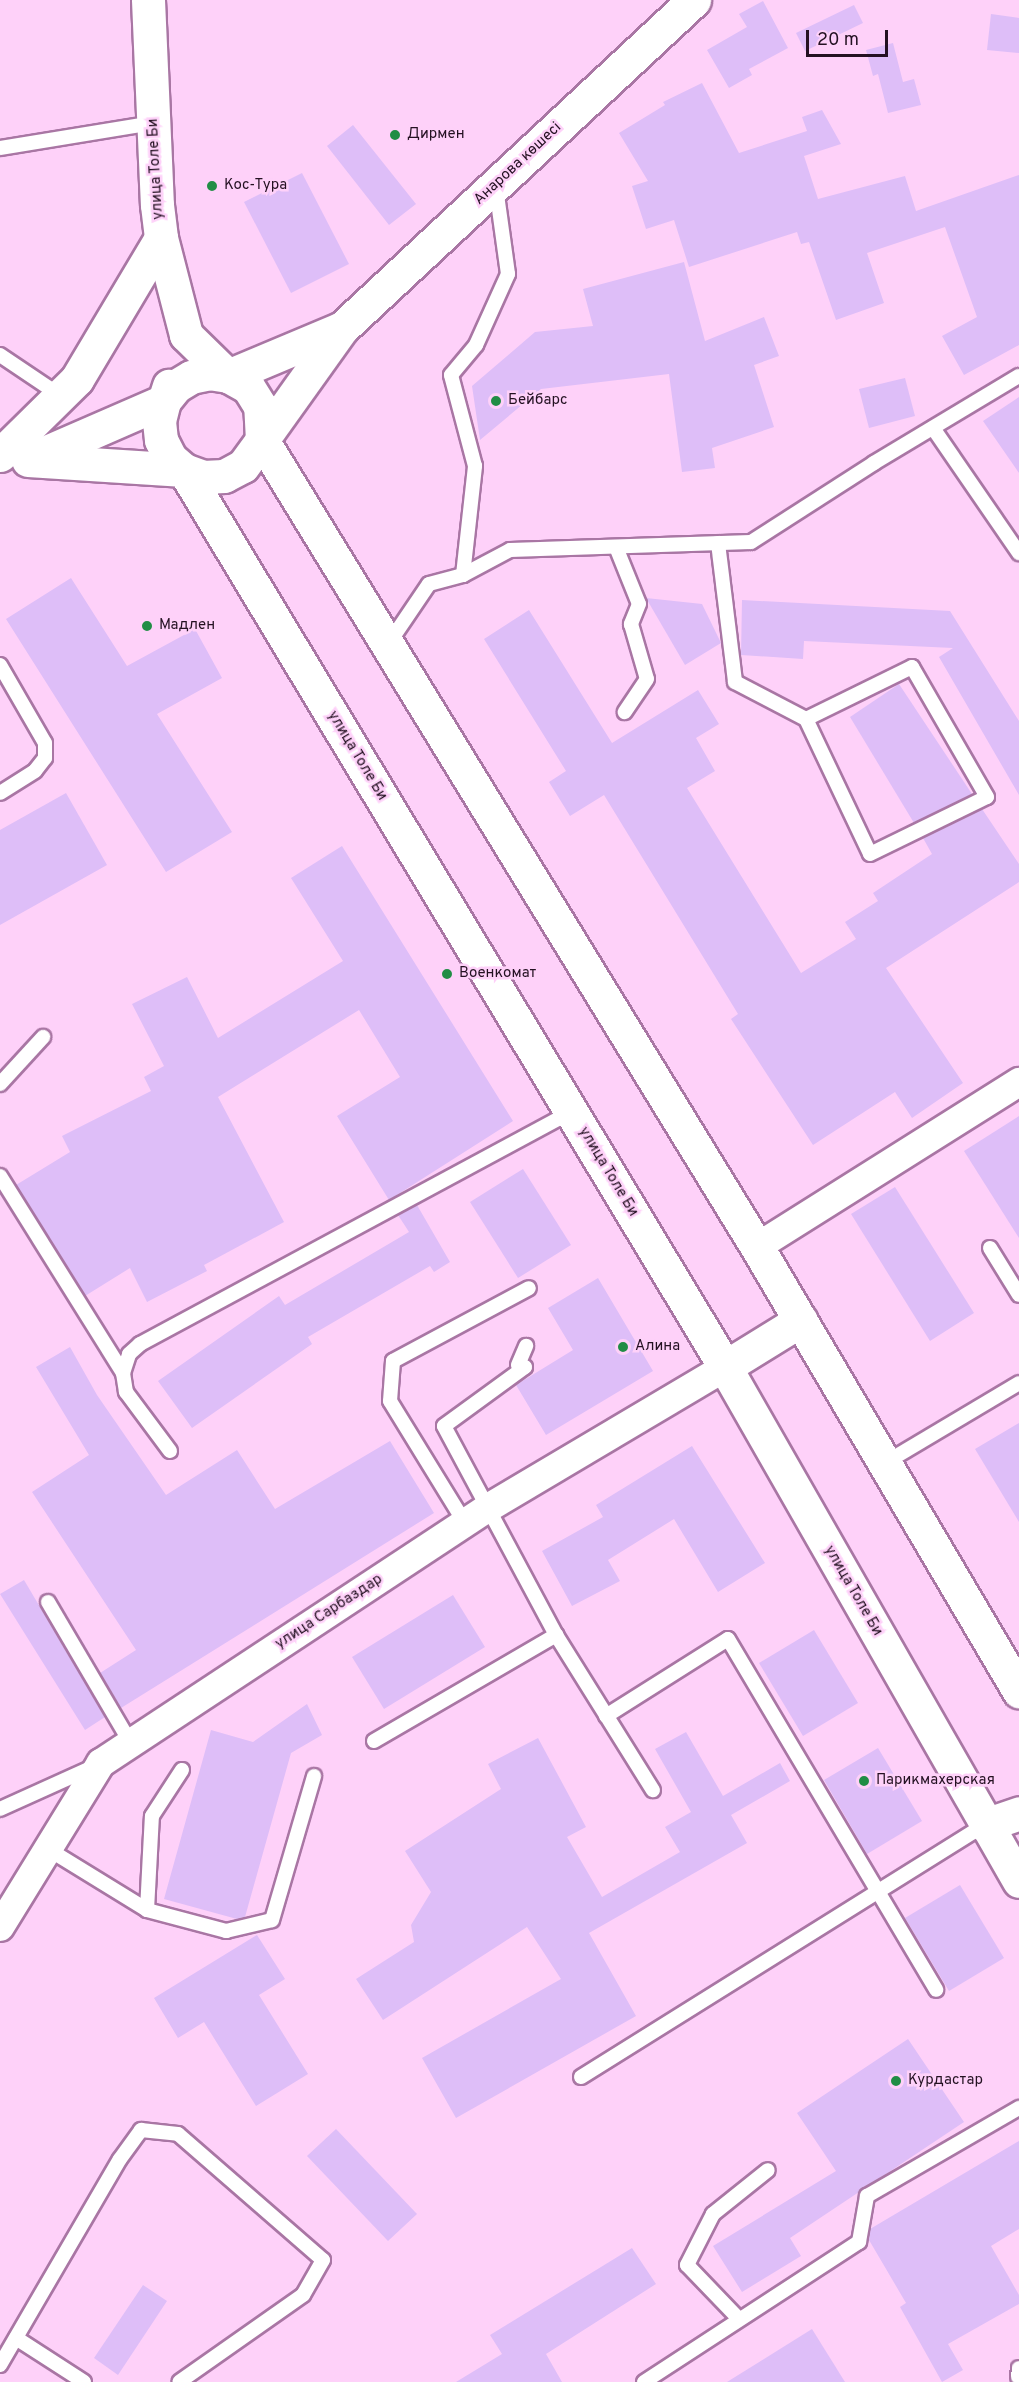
<!DOCTYPE html>
<html>
<head>
<meta charset="utf-8">
<style>
  body { margin:0 }
  #map { position:relative; width:1019px; height:2382px; overflow:hidden; background:#fed1f9; font-family:Overpass,sans-serif }
  div>[style] { position:absolute }
  [style*='--x'] { left:calc(var(--x)*1px); top:calc(var(--y)*1px); width:calc(var(--w)*1px); rotate:calc(var(--a)*1deg) }
  .building>* { inset:0; background:#debef8 }
  .roads { filter:drop-shadow(2px 0 #a976a4) drop-shadow(-2px 0 #a976a4) drop-shadow(0 2px #a976a4) drop-shadow(0 -2px #a976a4) }
  .lane>* { height:14px; margin:-7px; padding:0 7px; transform-origin:7px; border-radius:7px; background:#fff }
  .street>* { height:28px; margin:-14px; padding:0 14px; transform-origin:14px; border-radius:14px; background:#fff }
  .secondary>* { height:33px; margin:-16.5px; padding:0 16.5px; transform-origin:16.5px; border-radius:16.5px; background:#fff }
  .dots>* { width:16px; height:16px; translate:-50% -50%; box-sizing:border-box; border:3px solid #fed1f9; border-radius:50% }
  span { translate:-50% -50%; white-space:nowrap; text-align:center; line-height:1.15; -webkit-text-stroke:5px #fed1f9; paint-order:stroke }
  .poi-label { font-size:15px; color:#241122 }
  .left { translate:0 -50%; text-align:left }
  .street-label { font-size:15px; color:#241122 }
  .scale { position:absolute; left:806px; top:30px; width:82px; height:27px; box-sizing:border-box; border:3px solid #241122; border-top:0; padding-left:8px; font-size:18px; line-height:21px; white-space:nowrap; color:#241122; -webkit-text-stroke:4px #fed1f9; paint-order:stroke }
</style>
</head>
<body>
<div id="map">
  <div class="building">
    <div style="clip-path:polygon(763px 1px,788px 48px,749px 69px,752px 75px,729px 88px,707px 50px,747px 27px,739px 14px)"></div>
    <div style="clip-path:polygon(854px 5px,863px 23px,805px 51px,796px 33px)"></div>
    <div style="clip-path:polygon(991px 14px,1019px 18px,1019px 53px,987px 50px)"></div>
    <div style="clip-path:polygon(893px 43px,903px 82px,914px 79px,921px 105px,888px 113px,878px 74px,873px 76px,866px 50px)"></div>
    <div style="clip-path:polygon(702px 83px,739px 153px,807px 131px,802px 117px,822px 110px,841px 144px,804px 156px,818px 199px,905px 176px,916px 211px,1019px 175px,1019px 345px,964px 375px,942px 336px,977px 317px,945px 227px,867px 253px,884px 303px,836px 320px,809px 242px,801px 244px,797px 232px,689px 267px,674px 220px,646px 229px,632px 186px,648px 181px,619px 133px,665px 105px,663px 102px)"></div>
    <div style="clip-path:polygon(353px 125px,416px 204px,389px 225px,327px 146px)"></div>
    <div style="clip-path:polygon(302px 173px,349px 264px,291px 293px,244px 202px)"></div>
    <div style="clip-path:polygon(684px 262px,705px 341px,764px 317px,779px 356px,754px 365px,774px 427px,712px 448px,715px 468px,682px 472px,669px 374px,541px 389px,480px 440px,472px 386px,535px 332px,593px 326px,583px 289px)"></div>
    <div style="clip-path:polygon(905px 378px,915px 416px,869px 428px,859px 389px)"></div>
    <div style="clip-path:polygon(1019px 397px,1019px 473px,983px 421px)"></div>
    <div style="clip-path:polygon(71px 578px,127px 666px,195px 629px,222px 678px,157px 714px,232px 832px,166px 872px,6px 619px)"></div>
    <div style="clip-path:polygon(646px 598px,702px 604px,721px 643px,685px 665px)"></div>
    <div style="clip-path:polygon(742px 600px,950px 611px,1019px 721px,1019px 795px,939px 657px,953px 648px,804px 641px,803px 659px,741px 655px)"></div>
    <div style="clip-path:polygon(529px 610px,612px 743px,698px 690px,719px 724px,696px 738px,715px 771px,687px 788px,801px 973px,856px 939px,845px 922px,878px 901px,873px 893px,932px 854px,923px 838px,982px 809px,1019px 864px,1019px 882px,886px 968px,963px 1083px,912px 1118px,895px 1092px,813px 1145px,731px 1019px,738px 1014px,604px 795px,570px 816px,549px 782px,566px 771px,484px 639px)"></div>
    <div style="clip-path:polygon(899px 684px,972px 794px,914px 823px,850px 717px)"></div>
    <div style="clip-path:polygon(66px 793px,107px 865px,0 925px,0 830px)"></div>
    <div style="clip-path:polygon(342px 846px,513px 1121px,389px 1200px,337px 1116px,400px 1077px,359px 1010px,218px 1097px,284px 1222px,204px 1265px,207px 1271px,147px 1302px,130px 1268px,85px 1296px,16px 1185px,70px 1152px,62px 1136px,151px 1091px,144px 1077px,164px 1066px,132px 1004px,187px 977px,218px 1038px,343px 961px,291px 878px)"></div>
    <div style="clip-path:polygon(1019px 1116px,1019px 1238px,964px 1151px)"></div>
    <div style="clip-path:polygon(523px 1169px,571px 1245px,518px 1278px,470px 1202px)"></div>
    <div style="clip-path:polygon(895px 1187px,974px 1313px,930px 1341px,851px 1214px)"></div>
    <div style="clip-path:polygon(417px 1205px,450px 1262px,434px 1272px,430px 1266px,308px 1337px,312px 1344px,192px 1428px,158px 1381px,279px 1296px,285px 1305px,409px 1232px,398px 1215px)"></div>
    <div style="clip-path:polygon(598px 1278px,653px 1371px,546px 1435px,516px 1385px,573px 1350px,548px 1308px)"></div>
    <div style="clip-path:polygon(70px 1347px,97px 1395px,166px 1495px,237px 1450px,275px 1509px,390px 1441px,434px 1513px,121px 1708px,100px 1673px,136px 1650px,32px 1492px,89px 1455px,36px 1367px)"></div>
    <div style="clip-path:polygon(1019px 1423px,1019px 1522px,975px 1449px)"></div>
    <div style="clip-path:polygon(692px 1446px,765px 1563px,718px 1592px,674px 1519px,608px 1560px,620px 1581px,572px 1606px,542px 1551px,603px 1517px,596px 1505px)"></div>
    <div style="clip-path:polygon(24px 1580px,105px 1717px,85px 1730px,0 1594px)"></div>
    <div style="clip-path:polygon(453px 1595px,485px 1647px,384px 1709px,352px 1657px)"></div>
    <div style="clip-path:polygon(814px 1630px,858px 1703px,803px 1736px,759px 1663px)"></div>
    <div style="clip-path:polygon(307px 1704px,322px 1735px,291px 1753px,245px 1917px,237px 1919px,164px 1899px,211px 1730px,253px 1742px)"></div>
    <div style="clip-path:polygon(686px 1732px,723px 1796px,780px 1763px,790px 1781px,731px 1815px,747px 1843px,589px 1933px,636px 2016px,456px 2118px,422px 2058px,561px 1979px,527px 1927px,383px 2020px,356px 1979px,414px 1942px,411px 1925px,431px 1892px,405px 1851px,501px 1789px,488px 1764px,538px 1738px,586px 1827px,567px 1837px,602px 1897px,680px 1852px,665px 1827px,691px 1812px,655px 1749px)"></div>
    <div style="clip-path:polygon(878px 1748px,922px 1821px,867px 1854px,824px 1780px)"></div>
    <div style="clip-path:polygon(960px 1885px,1004px 1958px,949px 1991px,905px 1918px)"></div>
    <div style="clip-path:polygon(257px 1935px,285px 1979px,259px 1995px,308px 2074px,256px 2106px,204px 2022px,178px 2038px,154px 1998px)"></div>
    <div style="clip-path:polygon(908px 2039px,964px 2122px,790px 2238px,801px 2256px,742px 2292px,713px 2246px,836px 2171px,797px 2113px)"></div>
    <div style="clip-path:polygon(336px 2129px,417px 2214px,388px 2241px,307px 2156px)"></div>
    <div style="clip-path:polygon(1019px 2141px,1019px 2229px,991px 2246px,1019px 2295px,1019px 2304px,948px 2344px,963px 2370px,942px 2382px,900px 2307px,906px 2303px,869px 2240px,870px 2229px)"></div>
    <div style="clip-path:polygon(632px 2248px,656px 2284px,546px 2354px,562px 2382px,456px 2382px,502px 2354px,490px 2335px)"></div>
    <div style="clip-path:polygon(143px 2285px,167px 2301px,118px 2375px,94px 2358px)"></div>
    <div style="clip-path:polygon(812px 2329px,845px 2382px,727px 2382px)"></div>
  </div>
  <div class="roads">
    <div class="lane">
      <div style="--x:0;--y:148;--w:155;--a:-9.3"></div>
      <div style="--x:0;--y:355;--w:73;--a:33.9"></div>
      <div style="--x:933;--y:428;--w:152;--a:55.5"></div>
      <div style="--x:718;--y:543;--w:140;--a:83"></div>
      <div style="--x:735;--y:682;--w:80;--a:27.5"></div>
      <div style="--x:806;--y:719;--w:149;--a:64.6"></div>
      <div style="--x:870;--y:854;--w:130;--a:-26"></div>
      <div style="--x:987;--y:797;--w:150;--a:-120"></div>
      <div style="--x:912;--y:667;--w:118;--a:153.9"></div>
      <div style="--x:616;--y:547;--w:61;--a:68"></div>
      <div style="--x:639;--y:604;--w:22;--a:112"></div>
      <div style="--x:631;--y:624;--w:57;--a:73.8"></div>
      <div style="--x:647;--y:679;--w:40;--a:124"></div>
      <div style="--x:463;--y:575;--w:53;--a:-28"></div>
      <div style="--x:510;--y:550;--w:241;--a:-1.9"></div>
      <div style="--x:751;--y:542;--w:146;--a:-32.7"></div>
      <div style="--x:874;--y:463;--w:169;--a:-31"></div>
      <div style="--x:389;--y:643;--w:71;--a:-55.9"></div>
      <div style="--x:429;--y:584;--w:35;--a:-15"></div>
      <div style="--x:463;--y:575;--w:110;--a:-83.7"></div>
      <div style="--x:475;--y:466;--w:94;--a:-104.8"></div>
      <div style="--x:451;--y:375;--w:39;--a:-50"></div>
      <div style="--x:476;--y:345;--w:78;--a:-65.7"></div>
      <div style="--x:508;--y:274;--w:88;--a:-97.9"></div>
      <div style="--x:0;--y:665;--w:90;--a:60"></div>
      <div style="--x:45;--y:743;--w:15;--a:90"></div>
      <div style="--x:45;--y:758;--w:16;--a:128"></div>
      <div style="--x:35;--y:771;--w:41;--a:147.8"></div>
      <div style="--x:0;--y:1084;--w:64;--a:-47.5"></div>
      <div style="--x:0;--y:1176;--w:232;--a:58"></div>
      <div style="--x:990;--y:1248;--w:55;--a:58.3"></div>
      <div style="--x:170;--y:1451;--w:74;--a:-126.7"></div>
      <div style="--x:126;--y:1392;--w:19;--a:-99"></div>
      <div style="--x:123;--y:1373;--w:20;--a:-72"></div>
      <div style="--x:129;--y:1354;--w:15;--a:-42"></div>
      <div style="--x:140;--y:1344;--w:489;--a:-28.3"></div>
      <div style="--x:885;--y:1463;--w:156;--a:-30.8"></div>
      <div style="--x:465;--y:1523;--w:143;--a:-121.6"></div>
      <div style="--x:390;--y:1401;--w:40;--a:-85.7"></div>
      <div style="--x:393;--y:1361;--w:154;--a:-28.2"></div>
      <div style="--x:48;--y:1602;--w:162;--a:59.6"></div>
      <div style="--x:556;--y:1635;--w:183;--a:58"></div>
      <div style="--x:606;--y:1716;--w:144;--a:-32.3"></div>
      <div style="--x:728;--y:1639;--w:408;--a:59.3"></div>
      <div style="--x:374;--y:1741;--w:211;--a:-30.2"></div>
      <div style="--x:556;--y:1635;--w:237;--a:-118.2"></div>
      <div style="--x:444;--y:1426;--w:100;--a:-36.1"></div>
      <div style="--x:525;--y:1367;--w:7;--a:-164"></div>
      <div style="--x:518;--y:1365;--w:21;--a:-67"></div>
      <div style="--x:0;--y:1809;--w:102;--a:-24.3"></div>
      <div style="--x:48;--y:1849;--w:116;--a:31.6"></div>
      <div style="--x:147;--y:1910;--w:82;--a:14.9"></div>
      <div style="--x:226;--y:1931;--w:47;--a:-13.4"></div>
      <div style="--x:272;--y:1920;--w:150;--a:-73.7"></div>
      <div style="--x:147;--y:1910;--w:94;--a:-87"></div>
      <div style="--x:152;--y:1816;--w:55;--a:-56.9"></div>
      <div style="--x:581;--y:2077;--w:476;--a:-32"></div>
      <div style="--x:739;--y:2319;--w:75;--a:-133.9"></div>
      <div style="--x:687;--y:2265;--w:57;--a:-63"></div>
      <div style="--x:713;--y:2214;--w:70;--a:-38.7"></div>
      <div style="--x:16;--y:2338;--w:81;--a:32.9"></div>
      <div style="--x:0;--y:2365;--w:238;--a:-59.8"></div>
      <div style="--x:120;--y:2159;--w:36;--a:-54"></div>
      <div style="--x:141;--y:2130;--w:37;--a:6"></div>
      <div style="--x:178;--y:2134;--w:192;--a:41"></div>
      <div style="--x:323;--y:2260;--w:40;--a:119.7"></div>
      <div style="--x:303;--y:2295;--w:151;--a:144.9"></div>
      <div style="--x:1018;--y:2377;--w:9;--a:-84"></div>
      <div style="--x:644;--y:2382;--w:257;--a:-33.1"></div>
      <div style="--x:859;--y:2242;--w:47;--a:-80.1"></div>
      <div style="--x:867;--y:2196;--w:176;--a:-30.1"></div>
    </div>
    <div class="street">
      <div style="--x:757;--y:1247;--w:310;--a:-32.2"></div>
      <div style="--x:0;--y:1927;--w:193;--a:-58.4"></div>
      <div style="--x:101;--y:1763;--w:463;--a:-33.4"></div>
      <div style="--x:488;--y:1508;--w:276;--a:-30.7"></div>
    </div>
    <div class="secondary">
      <div style="--x:148;--y:0;--w:205;--a:87.5"></div>
      <div style="--x:157;--y:205;--w:33;--a:83"></div>
      <div style="--x:161;--y:238;--w:100;--a:75.5"></div>
      <div style="--x:186;--y:335;--w:59;--a:44.3"></div>
      <div style="--x:228;--y:376;--w:124;--a:-22.8"></div>
      <div style="--x:694;--y:0;--w:481;--a:137"></div>
      <div style="--x:342;--y:328;--w:138;--a:125.5"></div>
      <div style="--x:262;--y:440;--w:947;--a:58.48"></div>
      <div style="--x:757;--y:1247;--w:516;--a:59.46"></div>
      <div style="--x:0;--y:455;--w:108;--a:-44.6"></div>
      <div style="--x:77;--y:379;--w:164;--a:-59.2"></div>
      <div style="--x:33;--y:458;--w:143;--a:-23.5"></div>
      <div style="--x:164;--y:401;--w:16;--a:-72"></div>
      <div style="--x:28;--y:460;--w:156;--a:3.7"></div>
      <div style="--x:184;--y:470;--w:20;--a:20"></div>
      <div style="--x:203;--y:477;--w:21;--a:-3"></div>
      <div style="--x:224;--y:476;--w:21;--a:-28"></div>
      <div style="--x:243;--y:466;--w:32;--a:-54"></div>
      <div style="--x:262;--y:440;--w:34;--a:-93"></div>
      <div style="--x:260;--y:406;--w:22;--a:-122"></div>
      <div style="--x:248;--y:387;--w:23;--a:-151"></div>
      <div style="--x:228;--y:376;--w:18;--a:-171"></div>
      <div style="--x:210;--y:373;--w:19;--a:168"></div>
      <div style="--x:191;--y:377;--w:17;--a:149"></div>
      <div style="--x:176;--y:386;--w:19;--a:129"></div>
      <div style="--x:164;--y:401;--w:21;--a:104"></div>
      <div style="--x:159;--y:421;--w:19;--a:84"></div>
      <div style="--x:161;--y:440;--w:20;--a:63"></div>
      <div style="--x:170;--y:458;--w:18;--a:41"></div>
      <div style="--x:184;--y:470;--w:1048;--a:58.9"></div>
      <div style="--x:725;--y:1367;--w:592;--a:60.23"></div>
      <div style="--x:725;--y:1367;--w:89;--a:-31.7"></div>
      <div style="--x:985;--y:1825;--w:36;--a:-19"></div>
    </div>
  </div>
  <div class="dots">
    <div style="left:395px;top:135px;background:#218d45"></div>
    <div style="left:212px;top:186px;background:#218d45"></div>
    <div style="left:496px;top:401px;background:#218d45"></div>
    <div style="left:147px;top:626px;background:#218d45"></div>
    <div style="left:447px;top:974px;background:#218d45"></div>
    <div style="left:623px;top:1347px;background:#218d45"></div>
    <div style="left:864px;top:1781px;background:#218d45"></div>
    <div style="left:896px;top:2081px;background:#218d45"></div>
  </div>
  <div class="poi-label">
    <span class="left" style="left:407px;top:135px">Дирмен</span>
    <span class="left" style="left:224px;top:186px">Кос-Тура</span>
    <span class="left" style="left:508px;top:401px">Бейбарс</span>
    <span class="left" style="left:159px;top:626px">Мадлен</span>
    <span class="left" style="left:459px;top:974px">Военкомат</span>
    <span class="left" style="left:635px;top:1347px">Алина</span>
    <span class="left" style="left:876px;top:1781px">Парикмахерская</span>
    <span class="left" style="left:908px;top:2081px">Курдастар</span>
  </div>
  <div class="street-label">
    <span style="left:518px;top:164px;rotate:-43deg">Анарова көшесі</span>
    <span style="left:156px;top:169px;rotate:-93deg">улица Толе Би</span>
    <span style="left:357px;top:756px;rotate:59deg">улица Толе Би</span>
    <span style="left:608px;top:1172px;rotate:59deg">улица Толе Би</span>
    <span style="left:853px;top:1591px;rotate:60deg">улица Толе Би</span>
    <span style="left:329px;top:1612px;rotate:-33deg">улица Сарбаздар</span>
  </div>
  <div class="scale">20 m</div>
</div>
</body>
</html>
